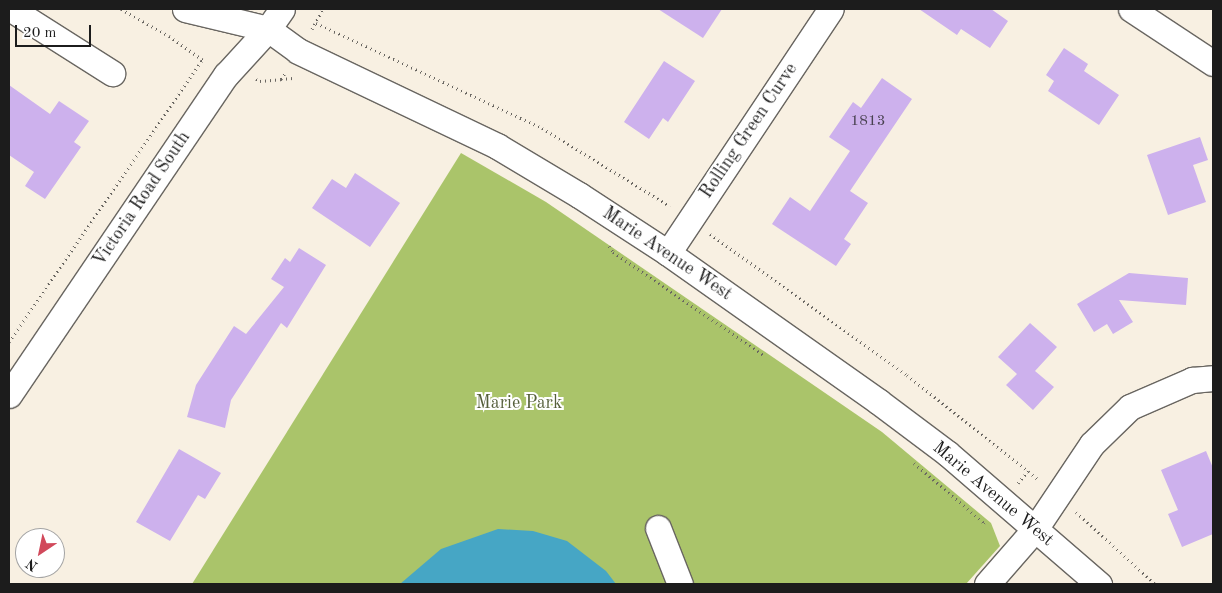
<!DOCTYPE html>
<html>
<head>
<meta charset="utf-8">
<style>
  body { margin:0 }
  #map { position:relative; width:1222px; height:593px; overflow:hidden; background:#f8f0e2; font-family:"Old Standard TT",serif }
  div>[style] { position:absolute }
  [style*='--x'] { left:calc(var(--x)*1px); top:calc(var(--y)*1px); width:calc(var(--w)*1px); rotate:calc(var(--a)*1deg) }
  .green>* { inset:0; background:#aac46a }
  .water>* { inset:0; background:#46a6c5 }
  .building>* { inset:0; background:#cdb1ed }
  .path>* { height:3px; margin-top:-1.5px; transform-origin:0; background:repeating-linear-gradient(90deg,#696661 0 1px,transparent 0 5px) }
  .roads { filter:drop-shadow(1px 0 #696661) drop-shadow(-1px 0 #696661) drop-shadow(0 1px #696661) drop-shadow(0 -1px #696661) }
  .minor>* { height:25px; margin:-12.5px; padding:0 12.5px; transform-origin:12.5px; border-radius:12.5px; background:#fff }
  span { translate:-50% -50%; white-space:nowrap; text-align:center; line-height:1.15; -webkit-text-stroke:4px #fff; paint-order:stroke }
  .number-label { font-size:15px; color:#484150 }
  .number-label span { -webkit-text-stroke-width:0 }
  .street-label { font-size:18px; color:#1c1c1c }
  .park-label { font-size:18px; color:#555f3b }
  .frame { position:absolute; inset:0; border:10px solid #1c1c1c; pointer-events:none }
  .north { position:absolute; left:15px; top:528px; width:50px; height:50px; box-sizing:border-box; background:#fff; border:1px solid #a4a4a4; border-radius:50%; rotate:214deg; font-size:14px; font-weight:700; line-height:20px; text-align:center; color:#1c1c1c }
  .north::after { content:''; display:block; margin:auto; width:18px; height:22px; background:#d1495b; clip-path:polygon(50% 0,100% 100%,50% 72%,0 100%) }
  .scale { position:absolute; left:15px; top:25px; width:76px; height:22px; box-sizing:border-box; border:2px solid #1c1c1c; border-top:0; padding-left:6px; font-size:15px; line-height:18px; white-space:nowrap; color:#1c1c1c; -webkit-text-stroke:4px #fff; paint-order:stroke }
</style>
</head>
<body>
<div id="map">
  <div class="green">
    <div style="clip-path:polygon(461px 153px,546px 202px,882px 432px,991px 523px,1000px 546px,966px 584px,192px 584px)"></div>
  </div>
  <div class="water">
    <div style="clip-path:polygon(498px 529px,533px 531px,567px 541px,606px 571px,616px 584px,400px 584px,441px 549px)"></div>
  </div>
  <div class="building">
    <div style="clip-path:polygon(658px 9px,722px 9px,703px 38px)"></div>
    <div style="clip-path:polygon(919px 9px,991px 9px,1008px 21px,990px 48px,961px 29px,957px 35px)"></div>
    <div style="clip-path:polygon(1064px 48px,1088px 64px,1084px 71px,1119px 95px,1099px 125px,1048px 91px,1054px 81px,1046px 75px)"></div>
    <div style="clip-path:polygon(664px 61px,695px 81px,668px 122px,663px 118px,649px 139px,624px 122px)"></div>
    <div style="clip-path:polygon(882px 78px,912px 99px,850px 191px,868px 203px,844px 239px,851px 244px,836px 266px,772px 224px,790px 197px,810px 211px,850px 151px,829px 137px,853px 102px,861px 108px)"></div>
    <div style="clip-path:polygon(9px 85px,50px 114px,59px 101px,89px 121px,74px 142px,81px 147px,45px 199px,25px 186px,34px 172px,9px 155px)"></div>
    <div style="clip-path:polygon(1200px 137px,1208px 160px,1193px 165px,1206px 202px,1168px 215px,1147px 155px)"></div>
    <div style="clip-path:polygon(355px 173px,400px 203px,370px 247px,312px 208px,332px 179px,346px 188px)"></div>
    <div style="clip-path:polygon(299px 248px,326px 265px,287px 328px,281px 323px,231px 400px,225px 428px,187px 417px,196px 385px,234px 326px,246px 334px,284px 287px,271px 279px,285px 258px,290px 262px)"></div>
    <div style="clip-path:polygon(1129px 273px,1188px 278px,1186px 305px,1119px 300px,1133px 322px,1113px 334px,1107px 324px,1094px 332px,1077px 304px)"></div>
    <div style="clip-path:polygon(1030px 323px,1057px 347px,1035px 371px,1054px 387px,1033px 410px,1006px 385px,1017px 374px,998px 357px)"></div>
    <div style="clip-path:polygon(179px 449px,221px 473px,205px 499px,198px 495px,170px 541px,136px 522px)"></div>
    <div style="clip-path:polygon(1206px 451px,1213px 468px,1213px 534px,1182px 547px,1168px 514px,1178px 510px,1161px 470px)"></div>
  </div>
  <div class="path">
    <div style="--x:121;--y:9;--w:55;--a:29.4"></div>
    <div style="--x:169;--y:36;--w:42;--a:35.2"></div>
    <div style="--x:316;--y:23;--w:249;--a:24.9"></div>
    <div style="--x:542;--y:128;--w:150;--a:31.4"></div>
    <div style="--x:312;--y:29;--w:23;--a:-61"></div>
    <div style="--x:256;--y:79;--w:4;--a:27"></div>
    <div style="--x:260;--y:81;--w:21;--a:-5"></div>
    <div style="--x:281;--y:79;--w:7;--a:-56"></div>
    <div style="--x:281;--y:79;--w:12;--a:-5"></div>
    <div style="--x:710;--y:234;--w:242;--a:35.6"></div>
    <div style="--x:907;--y:375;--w:169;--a:38.5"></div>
    <div style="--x:609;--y:246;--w:7;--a:56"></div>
    <div style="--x:613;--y:252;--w:184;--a:34.4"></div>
    <div style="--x:9;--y:342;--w:343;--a:-55.6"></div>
    <div style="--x:914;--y:463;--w:92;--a:40.6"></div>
    <div style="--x:984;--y:523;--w:4;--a:-45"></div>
    <div style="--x:1018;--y:483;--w:16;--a:-50"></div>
    <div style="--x:1076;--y:512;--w:107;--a:42.3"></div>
  </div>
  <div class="roads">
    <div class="minor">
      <div style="--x:11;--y:9;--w:120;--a:32.4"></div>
      <div style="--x:185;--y:9;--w:85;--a:13.5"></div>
      <div style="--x:268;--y:29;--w:37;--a:36"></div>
      <div style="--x:298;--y:51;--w:221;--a:25.5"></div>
      <div style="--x:497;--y:146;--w:96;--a:30.9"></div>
      <div style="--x:579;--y:195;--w:106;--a:33.1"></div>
      <div style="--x:668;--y:253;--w:258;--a:35.2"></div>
      <div style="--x:879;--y:402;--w:85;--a:36.9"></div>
      <div style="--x:947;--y:453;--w:201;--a:40.8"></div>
      <div style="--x:1131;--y:9;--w:98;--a:33.4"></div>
      <div style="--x:668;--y:253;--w:293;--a:-56.3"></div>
      <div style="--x:9;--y:395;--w:387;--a:-55.9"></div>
      <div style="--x:226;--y:75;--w:62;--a:-47.6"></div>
      <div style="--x:268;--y:29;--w:24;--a:-55"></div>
      <div style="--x:658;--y:528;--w:60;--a:68.6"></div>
      <div style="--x:987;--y:584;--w:73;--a:-48.9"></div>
      <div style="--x:1035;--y:529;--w:102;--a:-56.2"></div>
      <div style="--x:1092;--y:444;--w:53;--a:-44.2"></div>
      <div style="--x:1130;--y:407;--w:68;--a:-23.5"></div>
      <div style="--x:1192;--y:380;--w:21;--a:-5"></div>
    </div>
  </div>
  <div class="number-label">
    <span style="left:868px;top:122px">1813</span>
  </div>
  <div class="street-label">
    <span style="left:749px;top:131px;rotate:-56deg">Rolling Green Curve</span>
    <span style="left:142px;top:199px;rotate:-56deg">Victoria Road South</span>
    <span style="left:667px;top:254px;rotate:34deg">Marie Avenue West</span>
    <span style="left:993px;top:494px;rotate:40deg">Marie Avenue West</span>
  </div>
  <div class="park-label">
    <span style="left:519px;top:403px">Marie Park</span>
  </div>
  <div class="frame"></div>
  <div class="north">N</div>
  <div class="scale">20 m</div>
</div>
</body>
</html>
